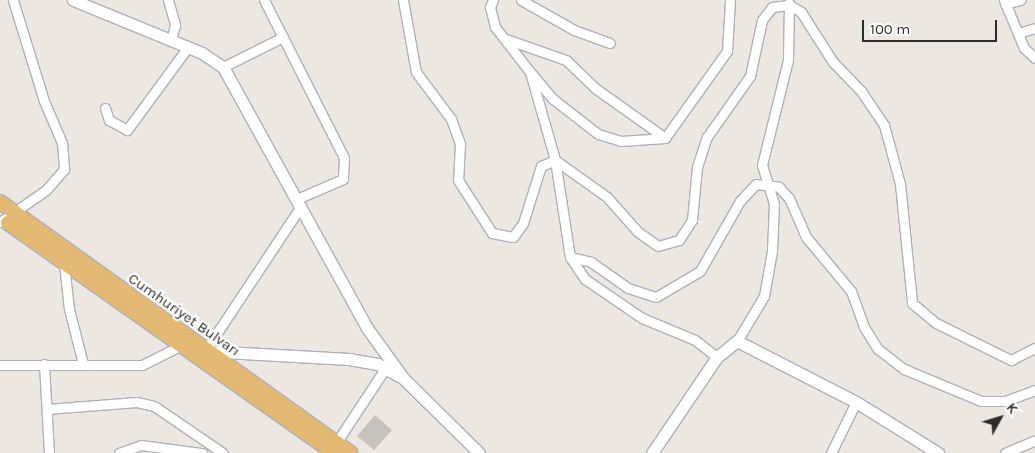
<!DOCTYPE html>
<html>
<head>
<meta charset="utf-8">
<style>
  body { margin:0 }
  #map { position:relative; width:1035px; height:453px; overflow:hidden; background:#ede7e2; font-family:Karla,sans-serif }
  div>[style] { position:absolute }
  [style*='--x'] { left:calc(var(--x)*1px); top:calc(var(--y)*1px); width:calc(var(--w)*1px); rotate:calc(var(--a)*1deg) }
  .building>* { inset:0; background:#c6c2bd }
  .roads { filter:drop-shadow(1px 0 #aeb1b8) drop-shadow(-1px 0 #aeb1b8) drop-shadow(0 1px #aeb1b8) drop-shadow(0 -1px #aeb1b8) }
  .minor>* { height:9px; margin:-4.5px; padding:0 4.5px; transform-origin:4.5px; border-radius:4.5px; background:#fff }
  .tertiary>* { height:11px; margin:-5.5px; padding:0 5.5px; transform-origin:5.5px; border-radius:5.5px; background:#fff }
  .primary>* { height:14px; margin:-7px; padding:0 7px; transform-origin:7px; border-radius:7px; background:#e2b872 }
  span { translate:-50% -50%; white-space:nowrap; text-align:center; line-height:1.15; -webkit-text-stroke:4.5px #fff; paint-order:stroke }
  .street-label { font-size:15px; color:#2d2d2d }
  .north { position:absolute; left:975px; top:393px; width:50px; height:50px; -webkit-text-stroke:4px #fff; paint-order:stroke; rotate:51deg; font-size:14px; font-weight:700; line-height:20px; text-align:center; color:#2d2d2d }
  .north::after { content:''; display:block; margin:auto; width:18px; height:22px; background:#2d2d2d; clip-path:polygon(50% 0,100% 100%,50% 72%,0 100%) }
  .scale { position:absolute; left:862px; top:20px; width:135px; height:22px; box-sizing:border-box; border:2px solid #2d2d2d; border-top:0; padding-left:6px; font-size:15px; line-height:18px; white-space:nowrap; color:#2d2d2d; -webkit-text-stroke:4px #fff; paint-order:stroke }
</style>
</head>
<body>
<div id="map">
  <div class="building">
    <div style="clip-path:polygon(375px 415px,392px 430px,374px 450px,357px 436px)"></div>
  </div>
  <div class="roads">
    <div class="minor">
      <div style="--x:168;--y:0;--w:26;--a:74"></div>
      <div style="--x:175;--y:25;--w:16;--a:105"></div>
      <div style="--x:264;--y:0;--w:177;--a:63.1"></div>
      <div style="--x:344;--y:158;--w:21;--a:93"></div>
      <div style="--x:343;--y:179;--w:50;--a:156.5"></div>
      <div style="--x:403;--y:0;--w:73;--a:79.8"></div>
      <div style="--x:416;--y:72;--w:59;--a:53.3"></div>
      <div style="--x:451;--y:119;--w:27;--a:70"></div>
      <div style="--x:460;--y:144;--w:36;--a:93"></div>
      <div style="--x:458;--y:180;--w:63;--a:57.3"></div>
      <div style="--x:492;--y:233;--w:21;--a:11"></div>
      <div style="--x:513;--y:237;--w:17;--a:-54"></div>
      <div style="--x:523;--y:223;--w:60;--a:-72.5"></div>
      <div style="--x:541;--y:166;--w:15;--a:-23"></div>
      <div style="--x:555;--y:160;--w:64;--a:35.4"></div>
      <div style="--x:607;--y:197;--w:47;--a:48.5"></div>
      <div style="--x:638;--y:232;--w:24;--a:35"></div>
      <div style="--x:658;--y:246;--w:22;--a:-16"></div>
      <div style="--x:679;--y:240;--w:24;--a:-57"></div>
      <div style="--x:692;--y:220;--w:53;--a:-84.6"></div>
      <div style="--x:697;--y:167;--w:32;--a:-72"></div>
      <div style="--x:707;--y:137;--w:75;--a:-54.8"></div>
      <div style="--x:750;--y:76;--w:57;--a:-77.9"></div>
      <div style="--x:762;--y:20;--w:16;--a:-52"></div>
      <div style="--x:772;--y:7;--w:17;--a:-7"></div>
      <div style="--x:789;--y:5;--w:14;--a:30"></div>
      <div style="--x:801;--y:12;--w:59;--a:57.4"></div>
      <div style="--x:833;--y:62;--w:40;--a:46"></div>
      <div style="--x:861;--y:91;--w:41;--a:55.9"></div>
      <div style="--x:884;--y:125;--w:61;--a:74.8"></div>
      <div style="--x:900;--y:184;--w:120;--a:84.2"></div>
      <div style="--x:912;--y:303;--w:31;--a:40"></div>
      <div style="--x:936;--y:323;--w:84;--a:26.3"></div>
      <div style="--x:1011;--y:360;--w:27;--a:-27"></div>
      <div style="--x:493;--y:0;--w:8;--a:113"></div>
      <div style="--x:490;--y:7;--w:21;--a:76"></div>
      <div style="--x:495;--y:27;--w:57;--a:52.1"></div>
      <div style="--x:530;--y:72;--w:91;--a:74.1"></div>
      <div style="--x:555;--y:160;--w:98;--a:81.2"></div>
      <div style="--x:570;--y:257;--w:27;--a:56"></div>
      <div style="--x:585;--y:279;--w:69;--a:34.4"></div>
      <div style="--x:642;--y:318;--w:57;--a:22.5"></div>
      <div style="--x:695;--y:340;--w:28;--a:38"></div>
      <div style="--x:521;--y:0;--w:61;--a:29.5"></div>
      <div style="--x:574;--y:30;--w:38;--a:20"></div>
      <div style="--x:1004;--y:0;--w:52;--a:67.4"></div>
      <div style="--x:1024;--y:48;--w:15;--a:42"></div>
      <div style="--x:1005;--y:4;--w:16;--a:-15"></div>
      <div style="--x:1018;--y:33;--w:18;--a:-16"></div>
      <div style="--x:506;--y:39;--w:64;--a:19.3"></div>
      <div style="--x:566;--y:60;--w:40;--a:44"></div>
      <div style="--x:595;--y:88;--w:86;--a:35.5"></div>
      <div style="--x:223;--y:67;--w:67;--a:-26.6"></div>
      <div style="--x:531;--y:73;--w:34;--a:50"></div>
      <div style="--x:553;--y:99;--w:57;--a:37.9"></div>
      <div style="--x:598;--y:134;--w:24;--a:17"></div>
      <div style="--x:621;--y:141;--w:44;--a:-3.9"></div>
      <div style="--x:665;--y:138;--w:107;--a:-54.5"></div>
      <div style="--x:727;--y:51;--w:51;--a:-86.6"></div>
      <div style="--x:105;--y:108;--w:13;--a:72"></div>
      <div style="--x:109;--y:120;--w:21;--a:29"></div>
      <div style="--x:127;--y:130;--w:103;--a:-53.7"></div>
      <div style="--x:0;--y:222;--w:56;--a:-34.8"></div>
      <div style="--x:46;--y:190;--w:28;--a:-49"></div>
      <div style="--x:64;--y:169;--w:26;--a:-94"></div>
      <div style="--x:62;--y:143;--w:46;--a:-113.2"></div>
      <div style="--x:44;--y:101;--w:106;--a:-107.1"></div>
      <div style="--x:570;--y:257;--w:22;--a:13"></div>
      <div style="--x:591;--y:262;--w:45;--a:35.1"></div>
      <div style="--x:628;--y:288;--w:29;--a:18"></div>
      <div style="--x:656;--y:297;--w:51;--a:-30.6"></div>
      <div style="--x:700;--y:271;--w:81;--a:-60.3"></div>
      <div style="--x:740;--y:201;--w:23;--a:-47"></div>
      <div style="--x:756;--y:184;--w:23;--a:7"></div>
      <div style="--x:779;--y:187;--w:15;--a:48"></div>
      <div style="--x:789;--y:198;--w:43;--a:66.4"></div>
      <div style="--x:806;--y:237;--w:70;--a:50.2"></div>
      <div style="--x:851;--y:291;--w:38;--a:70"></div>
      <div style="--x:864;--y:327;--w:26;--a:58"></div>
      <div style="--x:878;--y:349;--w:33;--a:38"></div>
      <div style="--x:904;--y:369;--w:83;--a:22.6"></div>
      <div style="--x:981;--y:401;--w:24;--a:0"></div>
      <div style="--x:1005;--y:401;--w:32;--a:-20"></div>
      <div style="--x:64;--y:264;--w:45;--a:83.7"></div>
      <div style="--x:69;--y:309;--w:57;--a:75.7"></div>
      <div style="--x:737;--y:341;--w:52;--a:-59"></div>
      <div style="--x:764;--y:296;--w:46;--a:-79.9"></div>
      <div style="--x:772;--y:251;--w:47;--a:-87.6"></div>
      <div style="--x:774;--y:204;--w:41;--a:-107.1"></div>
      <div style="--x:762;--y:165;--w:108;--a:-76.1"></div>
      <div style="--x:788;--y:60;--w:57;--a:-89"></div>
      <div style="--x:205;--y:351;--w:174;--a:-56.5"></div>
      <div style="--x:44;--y:364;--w:89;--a:86.8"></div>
      <div style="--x:0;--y:365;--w:142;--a:0"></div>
      <div style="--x:142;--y:365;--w:40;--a:-26.6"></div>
      <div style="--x:47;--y:409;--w:90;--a:-4.4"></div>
      <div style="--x:137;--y:402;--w:17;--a:13"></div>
      <div style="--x:154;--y:406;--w:83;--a:34.3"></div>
      <div style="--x:336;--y:443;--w:95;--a:-56.6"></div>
      <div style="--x:119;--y:453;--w:23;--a:-20"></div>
      <div style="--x:141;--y:445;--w:62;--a:7.5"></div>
      <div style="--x:831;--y:453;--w:57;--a:-63.9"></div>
      <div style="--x:1005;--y:453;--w:33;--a:-23"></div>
    </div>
    <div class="tertiary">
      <div style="--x:73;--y:0;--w:139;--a:22.3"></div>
      <div style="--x:202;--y:53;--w:25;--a:34"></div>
      <div style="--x:223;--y:67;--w:298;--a:61.1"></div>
      <div style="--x:367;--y:328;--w:62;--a:54.2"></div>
      <div style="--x:403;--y:378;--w:107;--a:44.6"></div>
      <div style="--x:207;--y:351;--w:142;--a:3.2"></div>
      <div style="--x:349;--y:359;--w:29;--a:10"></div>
      <div style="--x:378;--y:364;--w:24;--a:30"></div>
      <div style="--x:652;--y:453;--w:116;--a:-55.9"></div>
      <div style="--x:717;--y:357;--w:26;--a:-39"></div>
      <div style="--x:737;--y:341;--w:134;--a:27.1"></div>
      <div style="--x:856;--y:402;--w:97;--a:31.9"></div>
    </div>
    <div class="primary">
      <div style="--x:0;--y:202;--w:431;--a:35.6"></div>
      <div style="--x:8;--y:223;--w:399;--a:35.2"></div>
    </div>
  </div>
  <div class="street-label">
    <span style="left:184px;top:315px;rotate:35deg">Cumhuriyet Bulvarı</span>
  </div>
  <div class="north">K</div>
  <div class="scale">100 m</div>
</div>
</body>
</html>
